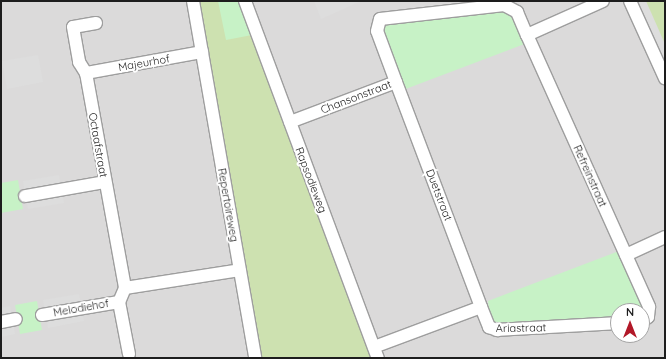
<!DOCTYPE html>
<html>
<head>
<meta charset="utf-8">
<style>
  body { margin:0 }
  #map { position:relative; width:666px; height:359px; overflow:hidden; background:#ede9e4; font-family:Quicksand,sans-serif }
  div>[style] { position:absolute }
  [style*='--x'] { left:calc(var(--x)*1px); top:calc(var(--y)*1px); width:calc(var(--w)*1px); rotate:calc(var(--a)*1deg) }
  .residential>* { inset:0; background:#dbdada }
  .grass>* { inset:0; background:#cde1b0 }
  .park>* { inset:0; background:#c7f2c6 }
  .parking>* { inset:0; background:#ddd }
  .roads { filter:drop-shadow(1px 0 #9e9e9e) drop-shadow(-1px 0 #9e9e9e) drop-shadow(0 1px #9e9e9e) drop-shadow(0 -1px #9e9e9e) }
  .street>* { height:12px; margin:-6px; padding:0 6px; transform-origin:6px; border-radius:6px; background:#fff }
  span { translate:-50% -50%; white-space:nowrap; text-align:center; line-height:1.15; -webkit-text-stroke:4px #fff; paint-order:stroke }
  .street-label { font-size:11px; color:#1d1d1d }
  .frame { position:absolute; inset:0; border:2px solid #1d1d1d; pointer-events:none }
  .north { position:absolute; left:610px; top:303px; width:40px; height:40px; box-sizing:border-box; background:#fff; border:1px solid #a5a5a5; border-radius:50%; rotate:0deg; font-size:11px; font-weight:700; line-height:16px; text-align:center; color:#1d1d1d }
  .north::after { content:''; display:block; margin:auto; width:14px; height:18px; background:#b21828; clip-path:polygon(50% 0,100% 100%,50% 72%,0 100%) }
</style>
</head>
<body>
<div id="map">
  <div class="residential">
    <div style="clip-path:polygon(evenodd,1px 1px,645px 1px,665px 45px,665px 358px,1px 358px,1px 1px,618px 311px,642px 311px,642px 335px,618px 335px,618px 311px)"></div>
  </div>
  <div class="grass">
    <div style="clip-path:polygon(198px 1px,239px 1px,372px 358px,261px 358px)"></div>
    <div style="clip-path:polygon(637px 1px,665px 1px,665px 64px)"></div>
  </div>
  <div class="park">
    <div style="clip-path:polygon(218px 1px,239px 1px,252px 35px,226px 40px)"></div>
    <div style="clip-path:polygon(506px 9px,512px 13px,527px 43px,403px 90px,380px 30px,382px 24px)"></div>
    <div style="clip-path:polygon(18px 180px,23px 209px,1px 213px,1px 183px)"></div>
    <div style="clip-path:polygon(619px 251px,645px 307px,642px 316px,642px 311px,618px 311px,618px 318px,509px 324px,496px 324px,490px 318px,488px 301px)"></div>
    <div style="clip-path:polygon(37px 301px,42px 330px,20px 334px,15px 305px)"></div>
  </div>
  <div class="parking">
    <div style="clip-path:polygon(314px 1px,359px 1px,359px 2px,321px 19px)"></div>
    <div style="clip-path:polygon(637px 1px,646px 1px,665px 44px,665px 63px)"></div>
    <div style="clip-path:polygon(38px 55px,43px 82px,7px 89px,2px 61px)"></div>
    <div style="clip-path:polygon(59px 175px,64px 203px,28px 209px,23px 181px)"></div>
    <div style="clip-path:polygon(79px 294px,84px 321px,48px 328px,43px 300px)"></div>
    <div style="clip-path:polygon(10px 306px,15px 334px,1px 337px,1px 308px)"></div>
  </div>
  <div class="roads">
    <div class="street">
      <div style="--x:193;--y:1;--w:362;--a:80.1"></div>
      <div style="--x:245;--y:1;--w:381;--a:69.6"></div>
      <div style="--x:630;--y:1;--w:85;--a:65.6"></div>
      <div style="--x:96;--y:23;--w:23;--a:170"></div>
      <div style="--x:73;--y:27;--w:36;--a:80"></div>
      <div style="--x:79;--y:62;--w:13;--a:58"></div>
      <div style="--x:86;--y:73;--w:219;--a:79.7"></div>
      <div style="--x:125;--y:288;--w:15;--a:113"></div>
      <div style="--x:119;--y:302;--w:53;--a:79.1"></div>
      <div style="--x:527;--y:35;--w:298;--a:65.8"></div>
      <div style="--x:649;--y:307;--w:10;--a:96"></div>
      <div style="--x:648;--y:317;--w:7;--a:146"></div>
      <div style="--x:86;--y:73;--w:118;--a:-10.3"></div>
      <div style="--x:396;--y:82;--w:241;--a:69.3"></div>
      <div style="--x:290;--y:122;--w:113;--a:-20.7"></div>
      <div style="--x:396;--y:82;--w:54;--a:-110.4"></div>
      <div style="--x:377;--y:31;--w:12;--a:-76"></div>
      <div style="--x:380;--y:19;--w:125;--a:-6.4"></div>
      <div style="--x:504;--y:5;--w:15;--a:28"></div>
      <div style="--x:517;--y:12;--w:25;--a:67"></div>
      <div style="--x:527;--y:35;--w:83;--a:-24.1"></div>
      <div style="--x:25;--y:196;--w:80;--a:-10"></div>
      <div style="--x:626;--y:255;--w:43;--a:-24.8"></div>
      <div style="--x:125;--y:288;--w:116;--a:-8.9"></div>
      <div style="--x:42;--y:315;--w:78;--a:-9.6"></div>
      <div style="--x:1;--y:322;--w:15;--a:-11"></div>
      <div style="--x:374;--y:347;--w:114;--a:-20.5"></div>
      <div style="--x:481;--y:307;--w:22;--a:68"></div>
      <div style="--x:489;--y:327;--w:9;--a:21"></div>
      <div style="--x:497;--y:330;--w:121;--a:-3.3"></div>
    </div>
  </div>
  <div class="street-label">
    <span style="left:144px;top:63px;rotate:-10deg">Majeurhof</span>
    <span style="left:356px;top:97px;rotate:-21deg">Chansonstraat</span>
    <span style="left:98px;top:145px;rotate:80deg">Octaafstraat</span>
    <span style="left:590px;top:176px;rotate:66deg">Refreinstraat</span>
    <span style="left:311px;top:180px;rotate:69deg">Rapsodieweg</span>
    <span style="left:439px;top:195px;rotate:69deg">Duetstraat</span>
    <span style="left:228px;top:205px;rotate:80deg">Repertoireweg</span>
    <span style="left:81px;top:308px;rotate:-10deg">Melodiehof</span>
    <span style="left:521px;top:328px;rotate:-1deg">Ariastraat</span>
  </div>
  <div class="frame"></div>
  <div class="north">N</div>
</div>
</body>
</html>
